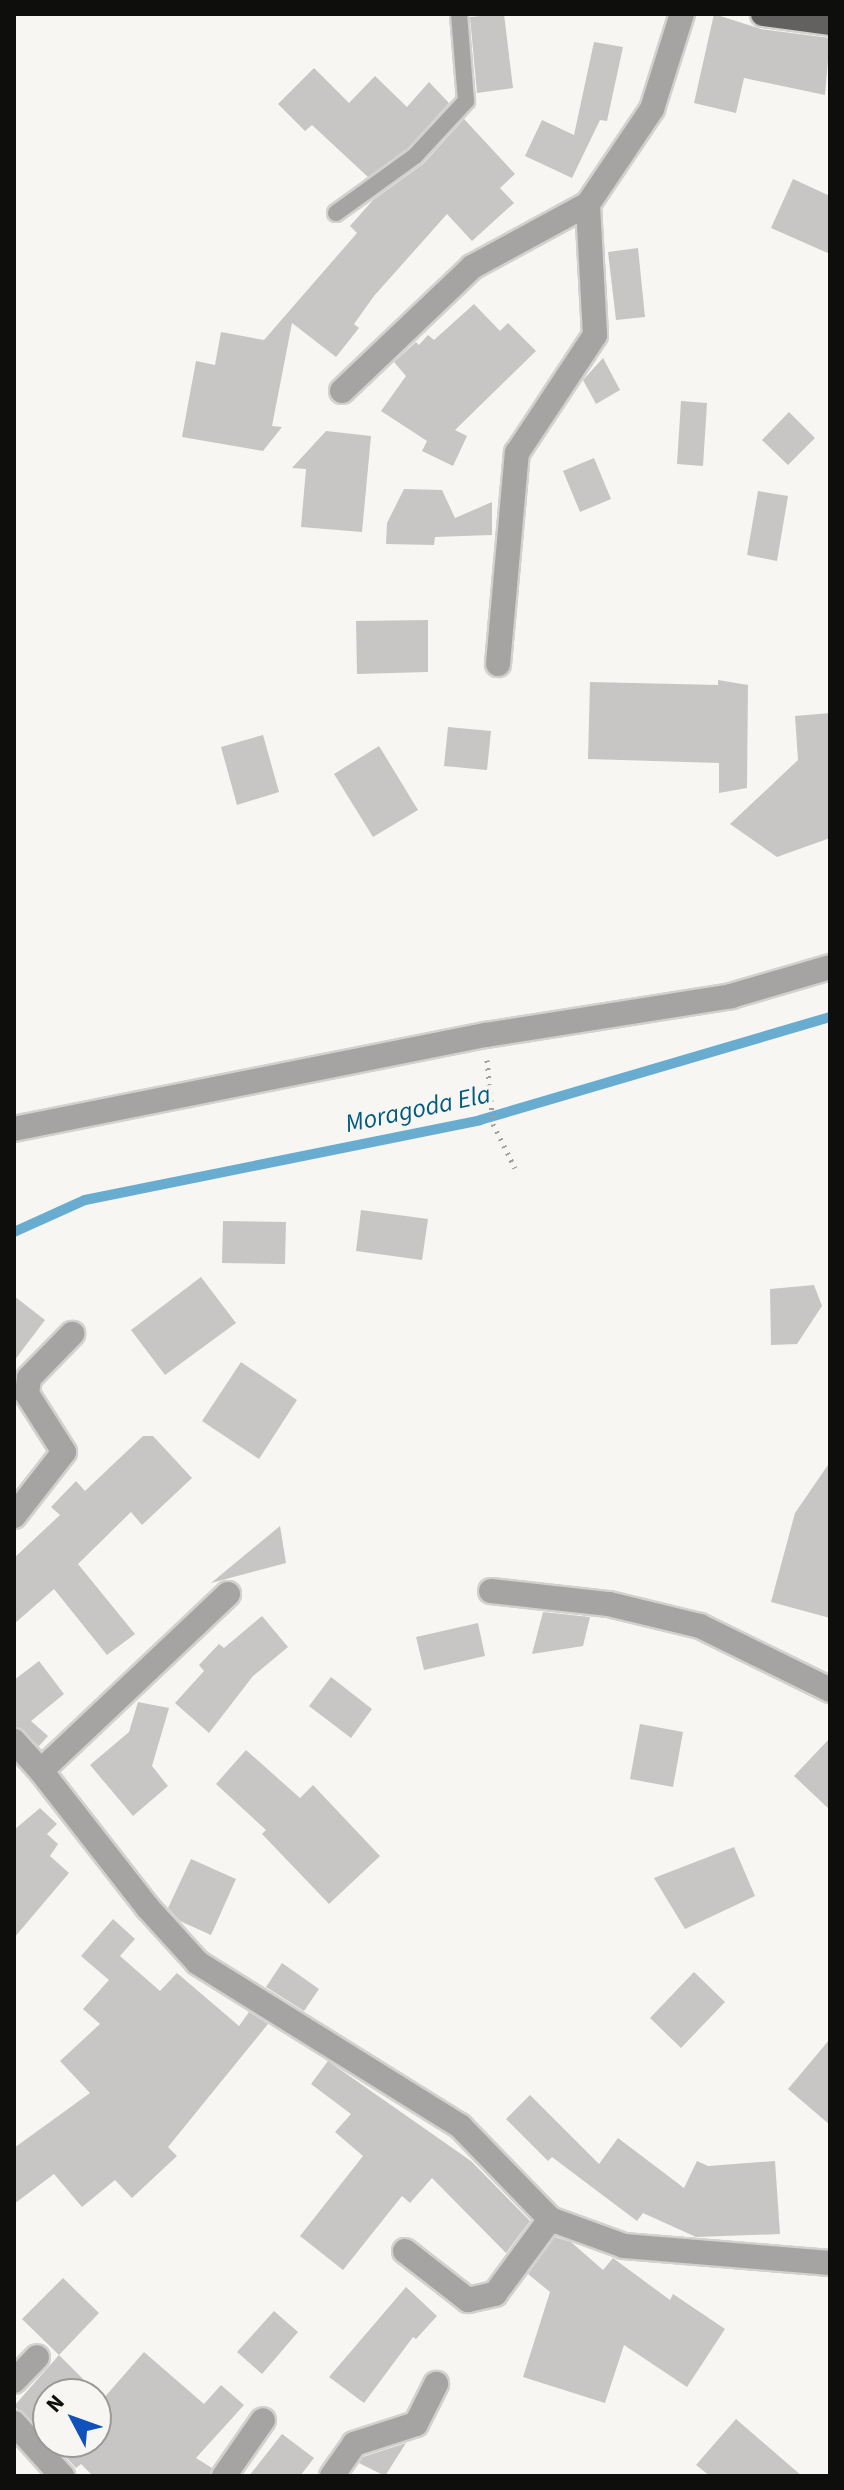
<!DOCTYPE html>
<html>
<head>
<meta charset="utf-8">
<style>
  body { margin:0 }
  #map { position:relative; width:844px; height:2490px; overflow:hidden; background:#f7f6f3; font-family:"Source Sans 3",sans-serif }
  div>[style] { position:absolute }
  [style*='--x'] { left:calc(var(--x)*1px); top:calc(var(--y)*1px); width:calc(var(--w)*1px); rotate:calc(var(--a)*1deg) }
  .stream>* { height:10px; margin:-5px; padding:0 5px; transform-origin:5px; border-radius:5px; background:#68acd0 }
  .building>* { inset:0; background:#c8c6c4 }
  .path>* { height:5px; margin-top:-2.5px; transform-origin:0; background:repeating-linear-gradient(90deg,#a09f9d 0 2px,transparent 0 8px) }
  .roads { filter:drop-shadow(2px 0 #d2d1ce) drop-shadow(-2px 0 #d2d1ce) drop-shadow(0 2px #d2d1ce) drop-shadow(0 -2px #d2d1ce) }
  .service>* { height:16px; margin:-8px; padding:0 8px; transform-origin:8px; border-radius:8px; background:#a5a4a3 }
  .minor>* { height:24px; margin:-12px; padding:0 12px; transform-origin:12px; border-radius:12px; background:#a5a4a3 }
  .primary>* { height:24px; margin:-12px; padding:0 12px; transform-origin:12px; border-radius:12px; background:#636160 }
  span { translate:-50% -50%; white-space:nowrap; text-align:center; line-height:1.15; -webkit-text-stroke:8px #f7f6f3; paint-order:stroke }
  .water-label { font-size:26px; color:#005c7f; font-style:italic }
  .frame { position:absolute; inset:0; border:16px solid #0e0e0d; pointer-events:none }
  .north { position:absolute; left:32px; top:2378px; width:80px; height:80px; box-sizing:border-box; background:#f7f6f3; border:2px solid #9a9997; border-radius:50%; rotate:311deg; font-size:22px; font-weight:700; line-height:32px; text-align:center; color:#0e0e0d }
  .north::after { content:''; display:block; margin:auto; width:28px; height:36px; background:#1051bc; clip-path:polygon(50% 0,100% 100%,50% 72%,0 100%) }
</style>
</head>
<body>
<div id="map">
  <div class="stream">
    <div style="--x:14;--y:1232;--w:78;--a:-24.3"></div>
    <div style="--x:85;--y:1200;--w:403;--a:-11.4"></div>
    <div style="--x:480;--y:1120;--w:365;--a:-16.4"></div>
  </div>
  <div class="building">
    <div style="clip-path:polygon(504px 14px,513px 88px,477px 93px,470px 17px)"></div>
    <div style="clip-path:polygon(714px 14px,761px 29px,830px 38px,825px 95px,744px 78px,736px 113px,694px 103px)"></div>
    <div style="clip-path:polygon(594px 42px,623px 47px,607px 121px,600px 120px,572px 178px,525px 156px,542px 120px,574px 135px)"></div>
    <div style="clip-path:polygon(314px 68px,349px 103px,375px 76px,407px 107px,429px 82px,449px 103px,408px 148px,368px 177px,312px 125px,305px 131px,278px 104px)"></div>
    <div style="clip-path:polygon(464px 119px,515px 174px,500px 188px,514px 203px,472px 241px,447px 214px,374px 296px,354px 324px,359px 328px,336px 357px,292px 323px,272px 426px,282px 427px,263px 451px,182px 437px,196px 361px,215px 365px,221px 332px,264px 340px,357px 233px,350px 226px,373px 200px,423px 164px)"></div>
    <div style="clip-path:polygon(793px 179px,830px 196px,830px 254px,771px 228px)"></div>
    <div style="clip-path:polygon(638px 248px,645px 317px,616px 320px,608px 252px)"></div>
    <div style="clip-path:polygon(474px 304px,500px 331px,508px 323px,536px 351px,455px 430px,467px 436px,453px 466px,422px 451px,427px 441px,381px 411px,406px 376px,394px 362px,416px 342px,419px 345px,428px 335px,434px 340px)"></div>
    <div style="clip-path:polygon(603px 358px,620px 390px,596px 404px,583px 380px)"></div>
    <div style="clip-path:polygon(681px 401px,707px 403px,703px 466px,677px 464px)"></div>
    <div style="clip-path:polygon(789px 412px,815px 438px,788px 465px,762px 440px)"></div>
    <div style="clip-path:polygon(326px 431px,371px 436px,362px 532px,301px 527px,306px 469px,292px 468px)"></div>
    <div style="clip-path:polygon(594px 458px,611px 499px,580px 512px,563px 471px)"></div>
    <div style="clip-path:polygon(404px 489px,442px 490px,455px 518px,492px 502px,492px 535px,435px 537px,434px 545px,386px 544px,387px 523px)"></div>
    <div style="clip-path:polygon(758px 491px,788px 496px,777px 561px,747px 555px)"></div>
    <div style="clip-path:polygon(428px 620px,428px 672px,357px 674px,356px 621px)"></div>
    <div style="clip-path:polygon(718px 680px,748px 685px,747px 788px,719px 793px,719px 763px,588px 759px,590px 682px,718px 685px)"></div>
    <div style="clip-path:polygon(830px 713px,830px 838px,777px 857px,730px 824px,798px 760px,795px 716px)"></div>
    <div style="clip-path:polygon(448px 727px,491px 731px,487px 770px,444px 766px)"></div>
    <div style="clip-path:polygon(263px 735px,279px 792px,237px 805px,221px 747px)"></div>
    <div style="clip-path:polygon(379px 746px,418px 810px,373px 837px,334px 774px)"></div>
    <div style="clip-path:polygon(361px 1210px,428px 1219px,422px 1260px,356px 1251px)"></div>
    <div style="clip-path:polygon(223px 1221px,286px 1222px,285px 1264px,222px 1263px)"></div>
    <div style="clip-path:polygon(201px 1277px,236px 1323px,165px 1375px,131px 1330px)"></div>
    <div style="clip-path:polygon(814px 1285px,822px 1306px,797px 1344px,771px 1345px,770px 1289px)"></div>
    <div style="clip-path:polygon(14px 1296px,45px 1320px,14px 1361px)"></div>
    <div style="clip-path:polygon(241px 1362px,297px 1400px,259px 1459px,202px 1421px)"></div>
    <div style="clip-path:polygon(143px 1436px,153px 1436px,192px 1478px,142px 1525px,131px 1512px,78px 1564px,135px 1634px,107px 1655px,54px 1589px,14px 1624px,14px 1558px,60px 1515px,51px 1507px,76px 1481px,85px 1491px)"></div>
    <div style="clip-path:polygon(830px 1462px,830px 1618px,771px 1602px,795px 1513px)"></div>
    <div style="clip-path:polygon(280px 1526px,286px 1563px,211px 1583px)"></div>
    <div style="clip-path:polygon(543px 1612px,590px 1617px,583px 1646px,532px 1654px)"></div>
    <div style="clip-path:polygon(262px 1616px,288px 1647px,253px 1676px,209px 1733px,175px 1703px,204px 1671px,199px 1665px,219px 1644px,224px 1648px)"></div>
    <div style="clip-path:polygon(478px 1623px,485px 1656px,424px 1670px,416px 1637px)"></div>
    <div style="clip-path:polygon(39px 1661px,64px 1694px,31px 1721px,48px 1736px,39px 1746px,14px 1726px,14px 1680px)"></div>
    <div style="clip-path:polygon(331px 1677px,372px 1709px,351px 1738px,309px 1706px)"></div>
    <div style="clip-path:polygon(138px 1702px,169px 1708px,152px 1766px,168px 1786px,133px 1816px,90px 1765px,129px 1732px)"></div>
    <div style="clip-path:polygon(640px 1724px,683px 1732px,673px 1787px,630px 1779px)"></div>
    <div style="clip-path:polygon(830px 1738px,830px 1810px,794px 1776px)"></div>
    <div style="clip-path:polygon(246px 1750px,300px 1798px,313px 1785px,380px 1856px,329px 1904px,262px 1834px,266px 1830px,216px 1784px)"></div>
    <div style="clip-path:polygon(40px 1808px,57px 1824px,47px 1834px,58px 1844px,50px 1856px,69px 1873px,14px 1938px,14px 1830px)"></div>
    <div style="clip-path:polygon(734px 1847px,755px 1896px,685px 1929px,654px 1878px)"></div>
    <div style="clip-path:polygon(191px 1859px,236px 1879px,211px 1935px,180px 1921px,168px 1908px)"></div>
    <div style="clip-path:polygon(113px 1919px,135px 1939px,120px 1956px,160px 1991px,177px 1973px,239px 2026px,249px 2012px,268px 2024px,168px 2147px,177px 2156px,132px 2198px,115px 2180px,82px 2207px,54px 2174px,14px 2204px,14px 2148px,90px 2093px,60px 2061px,100px 2024px,83px 2009px,109px 1980px,81px 1956px)"></div>
    <div style="clip-path:polygon(282px 1963px,319px 1989px,304px 2011px,266px 1987px)"></div>
    <div style="clip-path:polygon(694px 1972px,725px 2002px,681px 2048px,650px 2018px)"></div>
    <div style="clip-path:polygon(830px 2039px,830px 2125px,788px 2089px)"></div>
    <div style="clip-path:polygon(328px 2061px,471px 2161px,530px 2221px,506px 2253px,432px 2178px,410px 2203px,402px 2196px,343px 2270px,300px 2236px,363px 2156px,335px 2132px,351px 2114px,311px 2084px)"></div>
    <div style="clip-path:polygon(530px 2095px,599px 2164px,618px 2138px,684px 2188px,697px 2161px,708px 2166px,775px 2161px,780px 2234px,696px 2237px,643px 2213px,637px 2221px,552px 2157px,548px 2161px,506px 2119px)"></div>
    <div style="clip-path:polygon(555px 2237px,571px 2242px,603px 2270px,613px 2258px,670px 2300px,673px 2294px,725px 2329px,687px 2387px,624px 2345px,605px 2403px,523px 2377px,550px 2292px,528px 2274px)"></div>
    <div style="clip-path:polygon(63px 2278px,99px 2313px,59px 2355px,22px 2319px)"></div>
    <div style="clip-path:polygon(406px 2287px,437px 2316px,416px 2339px,413px 2337px,364px 2403px,329px 2377px)"></div>
    <div style="clip-path:polygon(274px 2311px,298px 2332px,262px 2374px,237px 2352px)"></div>
    <div style="clip-path:polygon(144px 2352px,204px 2404px,221px 2385px,244px 2405px,196px 2458px,212px 2468px,209px 2476px,93px 2476px,81px 2464px,76px 2468px,52px 2442px,96px 2442px,96px 2394px,48px 2394px,48px 2437px,14px 2406px,59px 2355px,103px 2399px)"></div>
    <div style="clip-path:polygon(736px 2419px,802px 2476px,710px 2476px,696px 2465px)"></div>
    <div style="clip-path:polygon(282px 2434px,314px 2458px,300px 2476px,249px 2476px)"></div>
    <div style="clip-path:polygon(406px 2443px,385px 2476px,359px 2463px,363px 2457px)"></div>
  </div>
  <div class="path">
    <div style="--x:487;--y:1060;--w:64;--a:84.6"></div>
    <div style="--x:493;--y:1124;--w:49;--a:63.4"></div>
  </div>
  <div class="roads">
    <div class="service">
      <div style="--x:336;--y:213;--w:97;--a:-35.8"></div>
      <div style="--x:415;--y:156;--w:75;--a:-47.2"></div>
      <div style="--x:466;--y:101;--w:87;--a:-94.6"></div>
    </div>
    <div class="minor">
      <div style="--x:342;--y:391;--w:180;--a:-43.6"></div>
      <div style="--x:472;--y:267;--w:132;--a:-28.5"></div>
      <div style="--x:588;--y:204;--w:115;--a:-56"></div>
      <div style="--x:652;--y:109;--w:100;--a:-72.5"></div>
      <div style="--x:498;--y:664;--w:212;--a:-84.9"></div>
      <div style="--x:517;--y:453;--w:141;--a:-56.5"></div>
      <div style="--x:595;--y:335;--w:131;--a:-93.1"></div>
      <div style="--x:14;--y:1129;--w:481;--a:-11.3"></div>
      <div style="--x:486;--y:1035;--w:248;--a:-9"></div>
      <div style="--x:731;--y:996;--w:103;--a:-16.3"></div>
      <div style="--x:14;--y:1516;--w:81;--a:-52"></div>
      <div style="--x:64;--y:1452;--w:69;--a:-122.5"></div>
      <div style="--x:27;--y:1394;--w:16;--a:-83"></div>
      <div style="--x:29;--y:1378;--w:62;--a:-45.7"></div>
      <div style="--x:491;--y:1591;--w:119;--a:6.3"></div>
      <div style="--x:609;--y:1604;--w:94;--a:13.6"></div>
      <div style="--x:700;--y:1626;--w:145;--a:26.2"></div>
      <div style="--x:228;--y:1594;--w:257;--a:136.6"></div>
      <div style="--x:41;--y:1771;--w:174;--a:52"></div>
      <div style="--x:148;--y:1908;--w:74;--a:47.7"></div>
      <div style="--x:198;--y:1963;--w:309;--a:31.9"></div>
      <div style="--x:460;--y:2126;--w:129;--a:45.9"></div>
      <div style="--x:550;--y:2219;--w:79;--a:20"></div>
      <div style="--x:624;--y:2246;--w:207;--a:4.7"></div>
      <div style="--x:14;--y:1741;--w:40;--a:48"></div>
      <div style="--x:405;--y:2251;--w:80;--a:37.9"></div>
      <div style="--x:468;--y:2300;--w:28;--a:-13"></div>
      <div style="--x:495;--y:2294;--w:93;--a:-53.7"></div>
      <div style="--x:14;--y:2381;--w:33;--a:-46"></div>
      <div style="--x:14;--y:2423;--w:72;--a:47.8"></div>
      <div style="--x:224;--y:2476;--w:68;--a:-55.1"></div>
      <div style="--x:332;--y:2476;--w:39;--a:-55"></div>
      <div style="--x:354;--y:2444;--w:65;--a:-17.9"></div>
      <div style="--x:416;--y:2424;--w:45;--a:-63.4"></div>
    </div>
    <div class="primary">
      <div style="--x:763;--y:14;--w:68;--a:7.7"></div>
    </div>
  </div>
  <div class="water-label">
    <span style="left:418px;top:1109px;rotate:-12deg">Moragoda Ela</span>
  </div>
  <div class="frame"></div>
  <div class="north">N</div>
</div>
</body>
</html>
